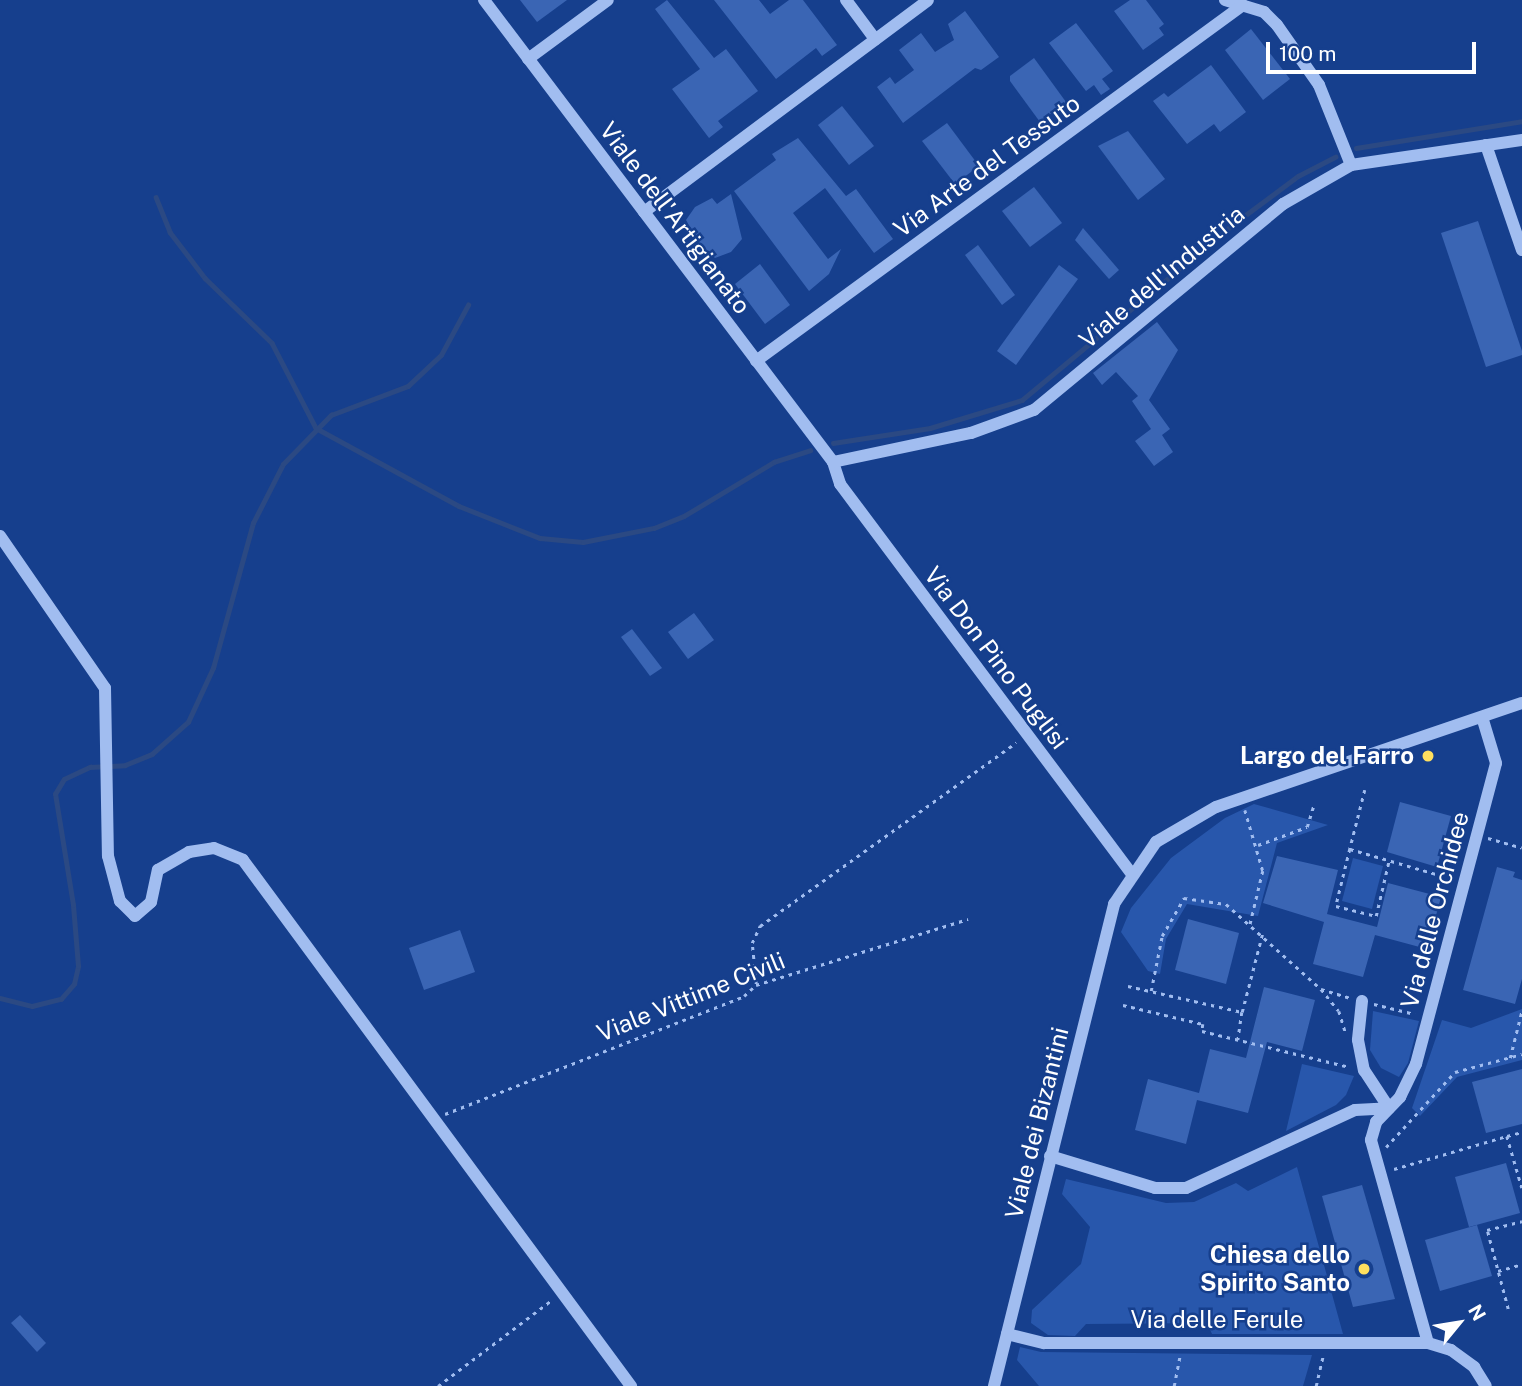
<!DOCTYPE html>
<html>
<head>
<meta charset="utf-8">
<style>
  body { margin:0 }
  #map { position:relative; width:1522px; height:1386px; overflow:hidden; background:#163f8d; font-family:"Public Sans",sans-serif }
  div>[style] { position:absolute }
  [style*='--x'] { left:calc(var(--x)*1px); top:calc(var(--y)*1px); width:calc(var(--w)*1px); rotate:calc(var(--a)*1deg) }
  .green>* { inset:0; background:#2857ac }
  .stream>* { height:4.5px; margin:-2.25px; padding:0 2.25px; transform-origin:2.25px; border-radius:2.25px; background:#2b4983 }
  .building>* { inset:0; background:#3a65b4 }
  .path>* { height:2.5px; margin-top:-1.25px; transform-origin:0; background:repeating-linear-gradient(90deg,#a1bdf0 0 3.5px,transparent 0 8.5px) }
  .minor>* { height:12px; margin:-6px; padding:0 6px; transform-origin:6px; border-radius:6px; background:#a1bdf0 }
  .dots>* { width:19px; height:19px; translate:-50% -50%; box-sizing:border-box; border:4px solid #163f8d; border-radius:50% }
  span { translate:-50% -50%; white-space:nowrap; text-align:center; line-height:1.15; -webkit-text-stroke:5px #163f8d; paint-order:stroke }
  .street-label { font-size:24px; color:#fff }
  .poi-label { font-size:24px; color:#fff; font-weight:700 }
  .right { translate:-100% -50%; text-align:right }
  .north { position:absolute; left:1424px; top:1288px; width:70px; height:70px; -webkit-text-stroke:5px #163f8d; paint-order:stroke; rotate:60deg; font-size:19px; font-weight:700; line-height:28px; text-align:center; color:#fff }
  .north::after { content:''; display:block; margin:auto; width:24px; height:32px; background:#fff; clip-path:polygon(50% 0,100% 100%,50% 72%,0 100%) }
  .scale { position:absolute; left:1266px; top:42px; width:210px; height:32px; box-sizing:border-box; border:4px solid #fff; border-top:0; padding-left:9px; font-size:21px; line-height:24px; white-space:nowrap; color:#fff; -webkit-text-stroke:5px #163f8d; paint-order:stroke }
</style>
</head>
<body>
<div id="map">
  <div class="green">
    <div style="clip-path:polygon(1254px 804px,1328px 825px,1277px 843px,1258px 916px,1187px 904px,1166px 939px,1160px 974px,1148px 971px,1121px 932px,1131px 908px,1171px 858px,1225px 818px)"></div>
    <div style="clip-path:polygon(1353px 858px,1383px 866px,1372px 909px,1342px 901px)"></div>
    <div style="clip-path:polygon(1522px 1009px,1522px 1060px,1457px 1077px,1420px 1116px,1412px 1108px,1442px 1020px,1471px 1028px)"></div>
    <div style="clip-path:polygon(1373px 1011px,1419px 1021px,1408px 1063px,1399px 1077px,1381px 1068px,1370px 1050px)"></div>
    <div style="clip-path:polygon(1302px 1064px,1354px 1076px,1346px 1095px,1336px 1105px,1286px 1131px)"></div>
    <div style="clip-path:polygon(1297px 1167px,1343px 1334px,1212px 1334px,1207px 1323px,1086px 1324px,1075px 1336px,1048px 1335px,1031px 1323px,1032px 1310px,1081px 1264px,1090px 1227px,1062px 1194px,1066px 1179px,1166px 1203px,1194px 1202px,1236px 1183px,1248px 1191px)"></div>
    <div style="clip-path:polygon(1020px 1347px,1041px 1352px,1312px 1355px,1303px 1386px,1039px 1386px,1017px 1360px)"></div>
  </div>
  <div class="stream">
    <div style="--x:1356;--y:148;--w:168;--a:-9.2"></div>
    <div style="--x:156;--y:197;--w:38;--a:68"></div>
    <div style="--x:170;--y:232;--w:58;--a:52.7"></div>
    <div style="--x:205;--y:278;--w:93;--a:44.1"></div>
    <div style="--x:272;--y:343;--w:96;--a:62.6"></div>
    <div style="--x:316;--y:428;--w:163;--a:28.6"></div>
    <div style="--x:459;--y:506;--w:87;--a:21.6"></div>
    <div style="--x:540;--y:538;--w:43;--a:5.3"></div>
    <div style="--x:583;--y:542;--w:72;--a:-11.2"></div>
    <div style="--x:654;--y:528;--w:32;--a:-22"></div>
    <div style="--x:684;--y:516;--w:105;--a:-31"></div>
    <div style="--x:774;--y:462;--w:38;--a:-18"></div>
    <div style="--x:833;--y:443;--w:98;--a:-8.8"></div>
    <div style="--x:930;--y:428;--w:96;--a:-16.9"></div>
    <div style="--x:1022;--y:400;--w:273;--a:-39.8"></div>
    <div style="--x:1232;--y:225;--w:82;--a:-36.6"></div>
    <div style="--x:1298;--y:176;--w:42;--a:-27.2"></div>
    <div style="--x:0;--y:998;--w:33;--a:14"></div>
    <div style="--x:32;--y:1006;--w:30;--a:-14"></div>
    <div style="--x:61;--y:999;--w:20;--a:-49"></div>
    <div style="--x:74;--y:984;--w:18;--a:-77"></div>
    <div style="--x:78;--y:966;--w:61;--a:-94.7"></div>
    <div style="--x:73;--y:905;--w:112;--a:-99.2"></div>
    <div style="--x:55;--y:794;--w:17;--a:-59"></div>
    <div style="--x:64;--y:779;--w:29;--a:-25"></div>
    <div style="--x:90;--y:767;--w:35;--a:-3"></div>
    <div style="--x:125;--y:765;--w:29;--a:-22"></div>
    <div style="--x:152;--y:754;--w:48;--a:-41.6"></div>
    <div style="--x:188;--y:722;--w:60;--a:-65.2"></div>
    <div style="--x:213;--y:668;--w:150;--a:-74.6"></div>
    <div style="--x:253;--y:523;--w:66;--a:-63"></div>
    <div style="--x:283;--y:464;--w:69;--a:-45.6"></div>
    <div style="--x:331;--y:415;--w:82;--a:-20.6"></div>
    <div style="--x:408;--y:386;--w:45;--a:-43.2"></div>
    <div style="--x:441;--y:355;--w:57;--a:-61.6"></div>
  </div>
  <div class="building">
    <div style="clip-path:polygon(520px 0,567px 0,537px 22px)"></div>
    <div style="clip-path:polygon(667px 0,714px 58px,726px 49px,758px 91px,718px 121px,723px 127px,709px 138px,672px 89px,700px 69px,655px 9px)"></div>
    <div style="clip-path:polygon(714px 0,759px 0,770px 14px,789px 0,803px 0,837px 45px,822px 56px,816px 48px,776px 79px)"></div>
    <div style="clip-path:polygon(1130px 0,1146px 0,1164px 24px,1159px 28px,1164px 35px,1143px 50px,1114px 11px)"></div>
    <div style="clip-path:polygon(965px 11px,999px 57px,981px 70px,975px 68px,903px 123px,877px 87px,890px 77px,895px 84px,914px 70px,899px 50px,921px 33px,935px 52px,954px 40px,948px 24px)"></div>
    <div style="clip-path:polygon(1076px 23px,1113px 71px,1102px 79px,1110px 89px,1101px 95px,1094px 85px,1086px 91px,1049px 43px)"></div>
    <div style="clip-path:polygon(1251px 29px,1290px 79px,1263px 100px,1225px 50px)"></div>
    <div style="clip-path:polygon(1034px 58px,1066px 102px,1040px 122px,1010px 81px,1010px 76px)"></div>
    <div style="clip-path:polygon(1211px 65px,1246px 112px,1220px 132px,1214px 124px,1187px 144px,1153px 101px,1164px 93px,1168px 97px)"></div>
    <div style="clip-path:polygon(842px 106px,874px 146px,849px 165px,818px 125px)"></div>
    <div style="clip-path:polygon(947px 123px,979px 166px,955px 184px,922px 141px)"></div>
    <div style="clip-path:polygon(1128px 131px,1165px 179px,1138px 200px,1098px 146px)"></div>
    <div style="clip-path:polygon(798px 138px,846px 196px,856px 189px,893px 239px,874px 253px,825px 188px,793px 213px,828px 259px,841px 249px,829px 274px,809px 291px,734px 191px,776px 160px,772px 154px)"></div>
    <div style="clip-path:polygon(1034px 187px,1062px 223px,1030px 247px,1002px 211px)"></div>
    <div style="clip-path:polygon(731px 194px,742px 239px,731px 252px,715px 258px,698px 242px,686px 220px,695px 207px,712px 198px,717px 204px)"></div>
    <div style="clip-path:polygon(1478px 221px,1522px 351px,1522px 355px,1486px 367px,1441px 233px)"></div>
    <div style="clip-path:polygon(1083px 228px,1119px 270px,1109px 279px,1075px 240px)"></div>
    <div style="clip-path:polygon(978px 245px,1015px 295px,1002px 305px,965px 255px)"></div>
    <div style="clip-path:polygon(760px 264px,790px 305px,765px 324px,735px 284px)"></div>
    <div style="clip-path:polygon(1059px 265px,1078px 279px,1016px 365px,997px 351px)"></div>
    <div style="clip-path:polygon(1157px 322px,1178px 350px,1149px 400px,1170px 429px,1162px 435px,1173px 452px,1154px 466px,1135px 441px,1151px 429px,1132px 401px,1138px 396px,1116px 372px,1102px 385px,1093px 373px)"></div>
    <div style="clip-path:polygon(694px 613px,714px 640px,688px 659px,668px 632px)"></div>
    <div style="clip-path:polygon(632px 629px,662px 668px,650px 676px,621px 637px)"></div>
    <div style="clip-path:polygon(1400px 802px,1451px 816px,1437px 867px,1387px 852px)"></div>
    <div style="clip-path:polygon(1277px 856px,1338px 870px,1327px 914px,1377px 927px,1376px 931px,1388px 883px,1441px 897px,1427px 949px,1375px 935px,1363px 977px,1313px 964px,1324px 922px,1263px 903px)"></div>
    <div style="clip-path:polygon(1497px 867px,1515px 872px,1513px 877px,1522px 880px,1522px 979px,1515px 1004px,1463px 990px)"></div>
    <div style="clip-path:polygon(1188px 919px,1239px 933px,1226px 984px,1175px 970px)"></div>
    <div style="clip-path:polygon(460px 930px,475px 972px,424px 990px,409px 948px)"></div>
    <div style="clip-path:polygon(1264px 987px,1315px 1000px,1302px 1051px,1267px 1042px,1248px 1113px,1197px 1100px,1186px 1144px,1135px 1130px,1148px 1079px,1199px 1093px,1210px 1049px,1246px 1058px)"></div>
    <div style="clip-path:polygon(1522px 1069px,1522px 1124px,1486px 1133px,1472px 1082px)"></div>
    <div style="clip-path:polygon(1506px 1163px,1520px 1213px,1469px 1227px,1455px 1177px)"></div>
    <div style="clip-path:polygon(1362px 1185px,1395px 1299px,1353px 1307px,1322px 1196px)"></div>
    <div style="clip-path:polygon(1477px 1225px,1492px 1276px,1440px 1291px,1425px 1240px)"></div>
    <div style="clip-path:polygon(20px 1315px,46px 1343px,37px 1352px,11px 1323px)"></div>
  </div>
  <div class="path">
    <div style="--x:1365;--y:790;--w:61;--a:104.3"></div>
    <div style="--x:1350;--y:849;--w:107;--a:16.2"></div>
    <div style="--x:1245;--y:810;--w:64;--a:73.6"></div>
    <div style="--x:1263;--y:871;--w:56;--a:103.5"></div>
    <div style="--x:1488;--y:838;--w:35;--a:16"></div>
    <div style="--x:1258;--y:845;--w:52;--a:-20.2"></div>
    <div style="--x:1307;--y:827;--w:21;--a:-73"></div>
    <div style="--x:1350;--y:849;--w:59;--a:103.8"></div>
    <div style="--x:1336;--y:906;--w:41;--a:14"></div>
    <div style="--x:1376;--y:916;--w:57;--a:-76.9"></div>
    <div style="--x:756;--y:984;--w:41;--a:-95.6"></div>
    <div style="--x:752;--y:943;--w:19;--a:-65"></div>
    <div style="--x:760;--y:926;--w:315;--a:-35.6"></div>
    <div style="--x:1128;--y:986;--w:117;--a:12.8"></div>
    <div style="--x:1242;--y:1012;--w:28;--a:98"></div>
    <div style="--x:1321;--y:989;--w:28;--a:51"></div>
    <div style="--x:1339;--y:1011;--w:21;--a:73"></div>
    <div style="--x:1151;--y:991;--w:56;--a:-78.7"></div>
    <div style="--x:1162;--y:936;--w:44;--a:-59.9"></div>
    <div style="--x:1184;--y:898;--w:42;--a:8.1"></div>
    <div style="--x:1226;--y:904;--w:127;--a:41.8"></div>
    <div style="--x:1321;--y:989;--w:30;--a:17"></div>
    <div style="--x:1374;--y:1004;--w:42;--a:13.7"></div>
    <div style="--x:1123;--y:1005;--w:82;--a:13.4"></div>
    <div style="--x:1203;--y:1024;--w:7;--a:98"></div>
    <div style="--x:1202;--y:1031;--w:152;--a:13.7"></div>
    <div style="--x:1242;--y:1012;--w:80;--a:-75.4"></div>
    <div style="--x:1510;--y:1058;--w:49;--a:-76"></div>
    <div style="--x:445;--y:1114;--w:321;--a:-21.5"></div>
    <div style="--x:744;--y:996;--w:16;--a:-43"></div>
    <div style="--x:756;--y:985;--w:222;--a:-17.3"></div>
    <div style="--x:1507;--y:1136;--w:16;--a:-15"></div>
    <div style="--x:1386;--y:1147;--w:102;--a:-47.4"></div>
    <div style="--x:1455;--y:1072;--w:69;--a:-15"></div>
    <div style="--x:1394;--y:1169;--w:118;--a:-16.3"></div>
    <div style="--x:1507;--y:1136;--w:54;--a:73.9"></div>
    <div style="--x:1498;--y:1271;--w:25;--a:-16"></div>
    <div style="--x:1508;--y:1309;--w:82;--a:-104.9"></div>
    <div style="--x:1487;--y:1230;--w:36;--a:-14"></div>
    <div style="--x:438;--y:1386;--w:144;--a:-37.1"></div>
    <div style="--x:1174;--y:1386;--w:33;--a:-79"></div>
    <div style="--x:1316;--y:1386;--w:32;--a:-77"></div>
  </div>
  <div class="minor">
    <div style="--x:484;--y:0;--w:579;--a:52.93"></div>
    <div style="--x:833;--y:462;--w:23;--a:72"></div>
    <div style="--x:840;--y:484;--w:488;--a:53.2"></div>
    <div style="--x:846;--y:0;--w:49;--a:53.4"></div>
    <div style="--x:1225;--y:0;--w:41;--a:17.1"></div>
    <div style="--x:1264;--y:12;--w:18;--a:45"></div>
    <div style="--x:1277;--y:25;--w:73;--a:55"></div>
    <div style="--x:1319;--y:85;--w:86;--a:68.2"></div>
    <div style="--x:528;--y:59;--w:99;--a:-36.4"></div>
    <div style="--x:1486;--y:145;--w:111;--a:71.1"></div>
    <div style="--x:644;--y:212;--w:354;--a:-36.7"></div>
    <div style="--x:756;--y:361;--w:603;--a:-36.17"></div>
    <div style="--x:833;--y:462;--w:141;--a:-11.9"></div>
    <div style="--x:971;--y:433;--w:67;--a:-20.1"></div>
    <div style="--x:1034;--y:410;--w:323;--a:-39.6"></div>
    <div style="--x:1283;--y:204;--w:78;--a:-29.8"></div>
    <div style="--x:1351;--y:165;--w:173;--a:-8.3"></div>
    <div style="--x:0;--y:536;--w:185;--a:55.4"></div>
    <div style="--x:105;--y:688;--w:168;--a:89"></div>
    <div style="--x:108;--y:856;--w:47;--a:75.1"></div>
    <div style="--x:120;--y:901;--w:21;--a:45"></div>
    <div style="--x:135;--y:916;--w:21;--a:-41"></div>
    <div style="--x:151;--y:902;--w:33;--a:-78"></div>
    <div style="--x:158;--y:870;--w:36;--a:-30"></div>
    <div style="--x:189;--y:852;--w:25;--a:-9"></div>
    <div style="--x:214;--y:848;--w:31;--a:22"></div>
    <div style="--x:243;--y:860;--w:654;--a:53.59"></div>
    <div style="--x:1362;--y:1001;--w:39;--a:96"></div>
    <div style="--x:1358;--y:1040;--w:31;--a:79"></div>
    <div style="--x:1364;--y:1070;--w:45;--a:56.7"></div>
    <div style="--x:1050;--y:1156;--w:110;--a:16.9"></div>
    <div style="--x:1155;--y:1188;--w:31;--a:0"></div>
    <div style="--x:1186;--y:1188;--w:186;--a:-24.8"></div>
    <div style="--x:1355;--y:1110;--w:34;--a:-3"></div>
    <div style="--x:1007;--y:1334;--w:38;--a:14"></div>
    <div style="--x:1044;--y:1343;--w:384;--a:0"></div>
    <div style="--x:1428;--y:1343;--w:24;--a:17"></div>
    <div style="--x:1451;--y:1350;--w:29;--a:36"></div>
    <div style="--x:1474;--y:1367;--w:22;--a:58"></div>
    <div style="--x:1428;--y:1343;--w:211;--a:-105.7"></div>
    <div style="--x:1371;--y:1140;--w:19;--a:-74"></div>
    <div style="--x:1376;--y:1122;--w:35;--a:-46"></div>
    <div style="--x:1400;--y:1097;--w:37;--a:-64"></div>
    <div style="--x:1416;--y:1064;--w:311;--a:-75.1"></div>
    <div style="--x:1496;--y:763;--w:48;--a:-106.9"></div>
    <div style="--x:994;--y:1386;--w:497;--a:-76"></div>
    <div style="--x:1114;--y:904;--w:75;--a:-55.9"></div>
    <div style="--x:1156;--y:842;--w:69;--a:-30.3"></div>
    <div style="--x:1216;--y:807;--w:323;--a:-18.8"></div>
  </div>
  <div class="dots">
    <div style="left:1428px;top:756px;background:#ffe05f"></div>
    <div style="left:1364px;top:1269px;background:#ffe05f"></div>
  </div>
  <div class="street-label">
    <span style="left:987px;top:166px;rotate:-36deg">Via Arte del Tessuto</span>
    <span style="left:675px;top:218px;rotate:53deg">Viale dell'Artigianato</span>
    <span style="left:1162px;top:277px;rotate:-40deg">Viale dell'Industria</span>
    <span style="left:996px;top:658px;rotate:53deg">Via Don Pino Puglisi</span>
    <span style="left:1435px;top:910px;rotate:-75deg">Via delle Orchidee</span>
    <span style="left:691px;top:997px;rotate:-22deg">Viale Vittime Civili</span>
    <span style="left:1037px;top:1123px;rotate:-76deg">Viale dei Bizantini</span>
    <span style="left:1217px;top:1320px">Via delle Ferule</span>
  </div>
  <div class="poi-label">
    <span class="right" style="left:1414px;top:756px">Largo del Farro</span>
    <span class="right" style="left:1350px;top:1269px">Chiesa dello<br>Spirito Santo</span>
  </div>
  <div class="north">N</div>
  <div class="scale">100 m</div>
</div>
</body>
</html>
